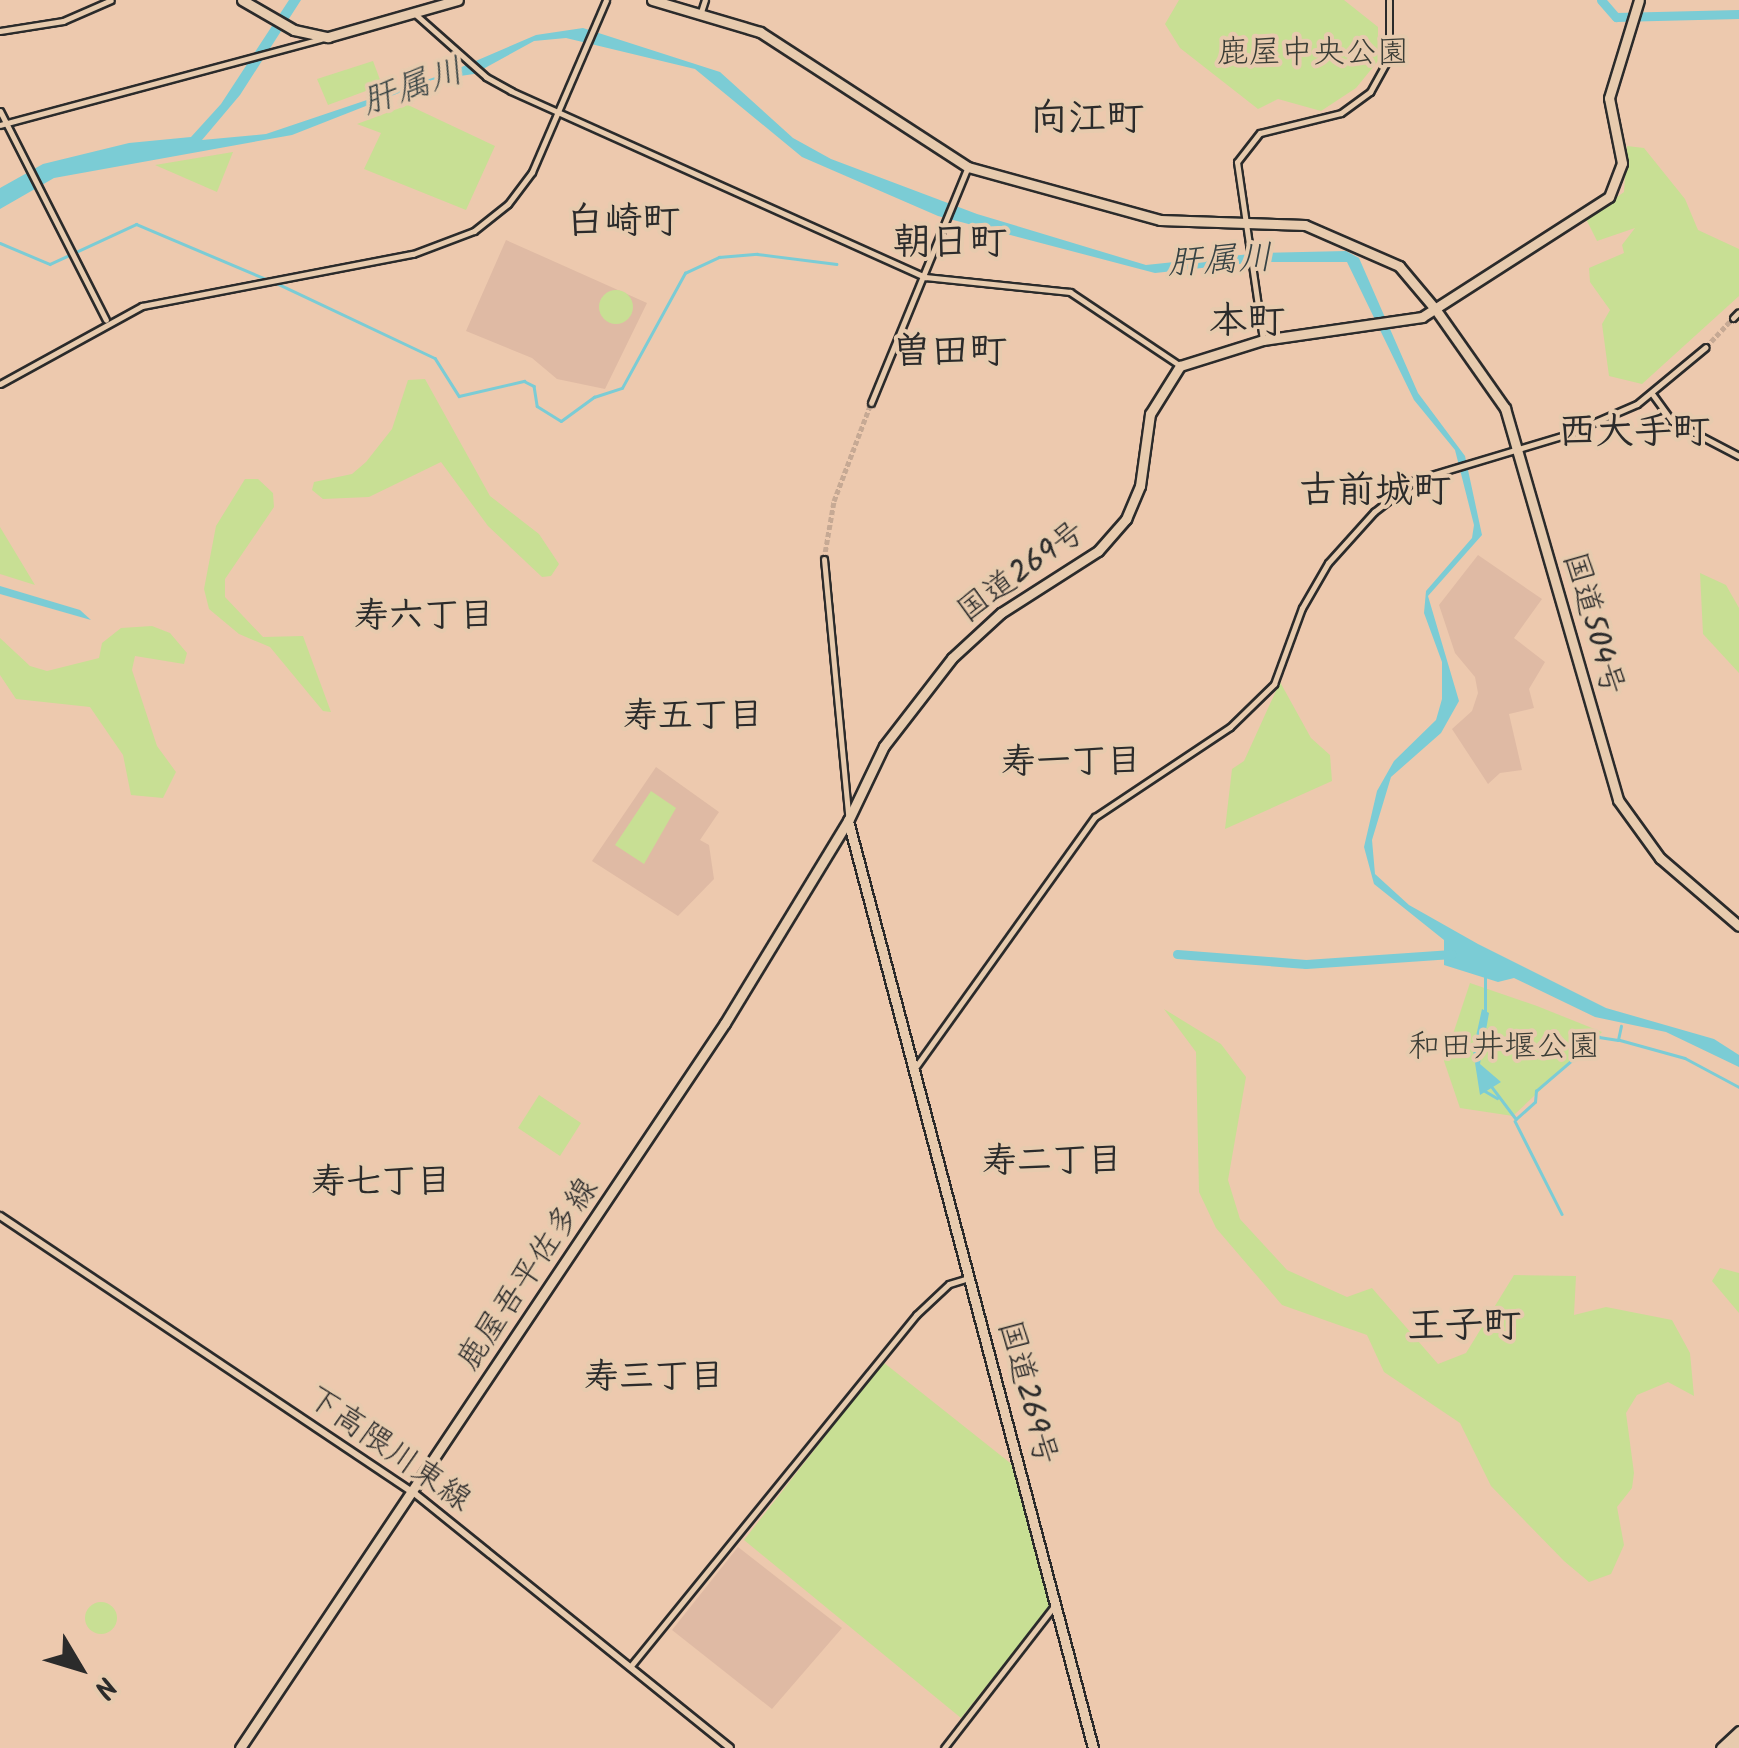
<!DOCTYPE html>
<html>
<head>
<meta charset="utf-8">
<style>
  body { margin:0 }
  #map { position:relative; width:1739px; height:1748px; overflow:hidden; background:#edc9ae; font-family:Kalam,"Klee One",sans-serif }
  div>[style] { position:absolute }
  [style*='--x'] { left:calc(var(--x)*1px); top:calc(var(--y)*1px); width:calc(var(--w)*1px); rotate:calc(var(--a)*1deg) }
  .built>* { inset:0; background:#dfbaa4 }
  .green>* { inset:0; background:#c8df94 }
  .round { border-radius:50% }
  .water>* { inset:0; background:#7bccd5 }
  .stream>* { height:2.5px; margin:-1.25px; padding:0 1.25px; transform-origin:1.25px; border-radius:1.25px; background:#7bccd5 }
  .river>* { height:9px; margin:-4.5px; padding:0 4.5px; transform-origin:4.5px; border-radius:4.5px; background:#7bccd5 }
  .tertiary-tunnel>* { height:5px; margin-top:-2.5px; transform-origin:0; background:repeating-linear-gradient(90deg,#c6a994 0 5px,transparent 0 7.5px) }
  .roads { filter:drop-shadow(2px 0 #2b2b2b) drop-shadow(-2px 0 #2b2b2b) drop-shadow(0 2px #2b2b2b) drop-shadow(0 -2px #2b2b2b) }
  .tertiary>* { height:5px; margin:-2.5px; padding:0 2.5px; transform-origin:2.5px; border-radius:2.5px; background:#e7cbae }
  .secondary>* { height:6px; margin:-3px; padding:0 3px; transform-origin:3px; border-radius:3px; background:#e7cbae }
  .primary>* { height:9px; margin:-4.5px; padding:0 4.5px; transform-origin:4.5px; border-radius:4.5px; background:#e7cbae }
  .trunk>* { height:9px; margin:-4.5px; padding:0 4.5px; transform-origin:4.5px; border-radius:4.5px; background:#e7cbae }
  span { translate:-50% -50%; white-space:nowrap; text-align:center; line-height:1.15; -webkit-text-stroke:8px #e7cbae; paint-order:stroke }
  .park-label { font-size:32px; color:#3b3d36 }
  .street-label { font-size:32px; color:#2b2b2b }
  .water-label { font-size:35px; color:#374344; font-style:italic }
  .neighbourhood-label { font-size:35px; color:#2b2b2b; font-weight:700 }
  .quarter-label { font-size:38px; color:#2b2b2b; font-weight:700 }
  .north { position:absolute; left:30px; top:1618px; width:100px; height:100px; -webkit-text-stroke:8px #e7cbae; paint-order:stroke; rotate:128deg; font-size:28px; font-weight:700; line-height:40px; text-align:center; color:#2b2b2b }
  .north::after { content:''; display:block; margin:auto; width:35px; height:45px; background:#2b2b2b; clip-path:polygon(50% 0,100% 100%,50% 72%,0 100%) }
</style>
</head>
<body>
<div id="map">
  <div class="built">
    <div style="clip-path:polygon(506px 240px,647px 303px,605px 389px,557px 379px,532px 358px,466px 331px)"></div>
    <div style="clip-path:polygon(1478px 555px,1542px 599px,1514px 638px,1545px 662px,1529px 689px,1534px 708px,1509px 714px,1522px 770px,1500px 773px,1488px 784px,1452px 729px,1472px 711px,1478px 693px,1475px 677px,1455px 653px,1439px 605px)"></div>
    <div style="clip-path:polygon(656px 767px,719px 812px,700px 840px,709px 845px,714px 879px,678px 916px,592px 861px)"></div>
    <div style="clip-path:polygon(738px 1547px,842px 1628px,772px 1709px,672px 1630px)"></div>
  </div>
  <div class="green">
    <div style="clip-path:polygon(1179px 0,1344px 0,1378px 27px,1378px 61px,1356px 88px,1321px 111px,1278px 99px,1258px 109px,1180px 48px,1165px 24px)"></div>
    <div style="clip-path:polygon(373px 61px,382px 85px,328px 105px,317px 79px)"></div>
    <div style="clip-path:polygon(408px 105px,495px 146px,466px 210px,364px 169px,381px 133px,357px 124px)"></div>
    <div style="clip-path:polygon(1627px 146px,1644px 148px,1685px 199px,1698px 230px,1739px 249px,1739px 296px,1642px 384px,1609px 376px,1602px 324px,1610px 310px,1590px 282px,1589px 268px,1624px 253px,1622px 245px,1635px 228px,1597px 241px,1586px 219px,1624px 192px)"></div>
    <div style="clip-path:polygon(233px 152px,217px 192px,155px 165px)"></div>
    <div class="round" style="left:599px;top:290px;width:34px;height:34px"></div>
    <div style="clip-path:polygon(425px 379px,490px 496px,539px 534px,559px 564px,551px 576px,542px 577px,488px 526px,441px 462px,369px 497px,323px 499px,312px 490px,314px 482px,352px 474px,366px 462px,392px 429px,408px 380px)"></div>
    <div style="clip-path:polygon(245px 479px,258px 479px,273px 493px,274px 507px,225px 579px,225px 597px,263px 637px,303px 636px,331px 712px,323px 711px,270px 647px,239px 634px,209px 609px,204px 589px,216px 526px)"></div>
    <div style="clip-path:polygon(0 527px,35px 585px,0 574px)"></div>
    <div style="clip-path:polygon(1700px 573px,1726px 585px,1739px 608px,1739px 673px,1703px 634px)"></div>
    <div style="clip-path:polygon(152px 626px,170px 633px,187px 653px,184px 664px,135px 656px,132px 670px,157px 746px,176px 772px,163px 798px,131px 795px,123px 755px,90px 707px,16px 699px,0 675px,0 638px,30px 666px,47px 671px,99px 658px,102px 643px,121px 628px)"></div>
    <div style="clip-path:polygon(1280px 682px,1311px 738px,1330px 755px,1332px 781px,1225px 829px,1232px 769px,1244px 761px)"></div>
    <div style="clip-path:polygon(651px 791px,676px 808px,644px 864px,615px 845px)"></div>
    <div style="clip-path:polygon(1470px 983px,1537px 1006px,1602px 1032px,1513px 1116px,1460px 1108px,1444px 1061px)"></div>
    <div style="clip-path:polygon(1164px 1009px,1221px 1044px,1246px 1077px,1228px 1180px,1240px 1219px,1287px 1270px,1347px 1297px,1372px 1288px,1438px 1364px,1466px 1353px,1514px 1275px,1576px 1276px,1574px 1315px,1606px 1307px,1672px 1320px,1690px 1353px,1694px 1396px,1668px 1382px,1637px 1395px,1626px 1413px,1634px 1473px,1632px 1488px,1617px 1507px,1624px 1545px,1611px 1574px,1589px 1582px,1564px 1561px,1491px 1486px,1460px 1423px,1384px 1372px,1367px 1335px,1282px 1305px,1216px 1228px,1199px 1192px,1196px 1052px)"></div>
    <div style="clip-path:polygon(539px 1095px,581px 1123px,560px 1156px,518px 1128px)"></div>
    <div style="clip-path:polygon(1720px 1268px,1739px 1273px,1739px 1313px,1712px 1281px)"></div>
    <div style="clip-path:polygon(883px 1362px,1014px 1466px,1053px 1602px,961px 1718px,744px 1540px)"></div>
    <div class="round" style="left:85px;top:1602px;width:32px;height:32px"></div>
  </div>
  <div class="water">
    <div style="clip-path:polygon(289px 0,301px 0,240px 95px,202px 140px,266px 134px,450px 72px,536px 35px,583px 28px,720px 72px,793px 138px,831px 159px,977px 214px,1146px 265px,1260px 253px,1346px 251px,1359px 258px,1418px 393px,1465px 456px,1482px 535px,1428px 596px,1459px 701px,1441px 733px,1391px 777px,1372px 840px,1375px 874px,1409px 905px,1478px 944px,1606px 1008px,1714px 1039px,1739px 1055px,1739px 1067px,1666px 1032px,1595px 1017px,1514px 978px,1498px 982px,1444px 965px,1444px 940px,1374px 884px,1364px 847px,1377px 791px,1394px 761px,1436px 720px,1442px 699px,1442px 662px,1424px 613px,1426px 591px,1472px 538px,1474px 525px,1455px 450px,1414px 400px,1347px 262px,1258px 262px,1155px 273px,938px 216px,802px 157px,695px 69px,566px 38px,534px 41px,474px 74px,432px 80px,292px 135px,54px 178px,0 209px,0 188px,43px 164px,129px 143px,191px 137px,221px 104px)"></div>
    <div style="clip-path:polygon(0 586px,80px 610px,91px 620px,0 594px)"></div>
    <div style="clip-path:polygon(1482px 1009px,1489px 1013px,1480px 1064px,1501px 1082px,1480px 1095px,1473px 1050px)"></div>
  </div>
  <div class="stream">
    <div style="--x:0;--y:243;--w:54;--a:22.8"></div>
    <div style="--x:50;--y:264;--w:95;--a:-24.9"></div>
    <div style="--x:136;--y:224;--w:141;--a:22.9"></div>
    <div style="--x:274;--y:282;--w:178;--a:25.3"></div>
    <div style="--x:435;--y:358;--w:45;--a:57.7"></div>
    <div style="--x:459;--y:396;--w:67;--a:-13"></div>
    <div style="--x:524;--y:381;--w:11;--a:27"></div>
    <div style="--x:534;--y:386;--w:20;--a:81"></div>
    <div style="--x:537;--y:406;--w:28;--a:32"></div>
    <div style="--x:561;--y:421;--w:41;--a:-36"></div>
    <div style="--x:594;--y:397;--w:29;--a:-18"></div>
    <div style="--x:622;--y:388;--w:131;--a:-61.3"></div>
    <div style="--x:685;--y:273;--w:38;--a:-25"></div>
    <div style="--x:719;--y:257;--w:38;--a:-5"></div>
    <div style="--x:757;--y:254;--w:80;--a:7.2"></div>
    <div style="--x:1485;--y:1013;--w:37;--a:-90"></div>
    <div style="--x:1620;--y:1040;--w:67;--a:15.5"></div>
    <div style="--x:1685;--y:1058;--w:61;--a:28.2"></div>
    <div style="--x:1492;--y:1087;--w:40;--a:53"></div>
    <div style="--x:1516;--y:1119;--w:25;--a:-42"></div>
    <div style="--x:1535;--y:1102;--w:11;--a:-85"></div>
    <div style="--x:1536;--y:1091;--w:83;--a:-40.6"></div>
    <div style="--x:1599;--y:1037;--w:19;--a:9"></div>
    <div style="--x:1618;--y:1040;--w:14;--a:-78"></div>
    <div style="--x:1485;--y:1091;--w:14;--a:30"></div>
    <div style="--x:1515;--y:1121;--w:104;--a:63.2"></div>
  </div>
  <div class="river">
    <div style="--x:1601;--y:0;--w:23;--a:49"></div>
    <div style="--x:1616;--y:17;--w:123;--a:-1.4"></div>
    <div style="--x:1177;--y:954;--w:129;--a:4.4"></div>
    <div style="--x:1306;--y:964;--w:146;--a:-3.9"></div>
  </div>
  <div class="tertiary-tunnel">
    <div style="--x:1706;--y:347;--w:40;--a:-47"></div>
    <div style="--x:824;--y:559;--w:59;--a:-80.2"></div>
    <div style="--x:834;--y:501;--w:105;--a:-69.3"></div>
  </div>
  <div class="roads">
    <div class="tertiary">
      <div style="--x:414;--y:13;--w:96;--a:41.6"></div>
      <div style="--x:486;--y:77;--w:29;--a:29"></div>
      <div style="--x:511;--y:91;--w:454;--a:24.2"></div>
      <div style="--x:925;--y:277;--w:146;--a:5.9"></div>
      <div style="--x:1070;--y:292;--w:131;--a:33.8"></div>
      <div style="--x:700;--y:15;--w:16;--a:-72"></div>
      <div style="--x:0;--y:31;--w:64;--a:-9"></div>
      <div style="--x:63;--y:21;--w:52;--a:-23.6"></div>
      <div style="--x:0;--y:111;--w:234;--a:63.1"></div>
      <div style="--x:0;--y:125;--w:332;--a:-15"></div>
      <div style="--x:1733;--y:318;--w:8;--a:-45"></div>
      <div style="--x:1263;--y:340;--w:180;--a:-98.3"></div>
      <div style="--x:1237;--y:162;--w:37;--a:-52"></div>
      <div style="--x:1260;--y:133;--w:83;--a:-13.9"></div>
      <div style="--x:1341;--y:113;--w:36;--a:-36"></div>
      <div style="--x:1370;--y:92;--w:39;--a:-61"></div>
      <div style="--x:1389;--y:58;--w:58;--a:-90"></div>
      <div style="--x:0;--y:384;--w:162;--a:-28.8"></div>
      <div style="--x:142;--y:306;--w:276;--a:-10.9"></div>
      <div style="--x:413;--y:254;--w:65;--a:-20.7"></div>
      <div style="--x:474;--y:231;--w:43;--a:-38.5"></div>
      <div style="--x:508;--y:204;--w:40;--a:-53"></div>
      <div style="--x:532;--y:172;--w:187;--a:-66.7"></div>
      <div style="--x:1653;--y:395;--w:32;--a:54"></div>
      <div style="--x:1672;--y:421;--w:76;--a:27.6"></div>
      <div style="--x:871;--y:403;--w:255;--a:-67.7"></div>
      <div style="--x:824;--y:559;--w:257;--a:84.6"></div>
      <div style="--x:915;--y:1068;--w:309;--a:-54.4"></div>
      <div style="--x:1095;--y:817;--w:162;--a:-33.7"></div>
      <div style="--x:1230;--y:727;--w:62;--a:-44.3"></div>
      <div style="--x:1274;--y:684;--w:81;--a:-69.8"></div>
      <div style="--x:1302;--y:608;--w:52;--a:-60"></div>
      <div style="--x:1328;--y:563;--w:69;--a:-48"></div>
      <div style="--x:1374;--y:512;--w:52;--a:-38"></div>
      <div style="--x:1415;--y:480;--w:157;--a:-16.7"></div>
      <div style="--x:1565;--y:435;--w:78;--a:-23.3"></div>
      <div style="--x:1637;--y:404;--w:89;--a:-39.6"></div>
      <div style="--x:630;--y:1667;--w:454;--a:-50.9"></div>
      <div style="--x:916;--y:1315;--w:45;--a:-43.2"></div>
      <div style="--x:949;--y:1284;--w:21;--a:-17"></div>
      <div style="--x:944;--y:1748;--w:181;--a:-52.2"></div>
    </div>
    <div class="secondary">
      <div style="--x:0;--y:1216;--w:497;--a:33.8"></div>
      <div style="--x:413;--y:1492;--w:407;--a:38.9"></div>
    </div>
    <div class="primary">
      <div style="--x:242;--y:0;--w:60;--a:30"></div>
      <div style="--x:294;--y:30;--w:35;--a:12"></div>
      <div style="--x:328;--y:37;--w:135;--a:-15.9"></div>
      <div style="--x:652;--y:0;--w:113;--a:16.5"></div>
      <div style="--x:760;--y:32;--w:248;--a:33"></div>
      <div style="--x:968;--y:167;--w:199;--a:15.4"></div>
      <div style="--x:1160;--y:220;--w:145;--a:2"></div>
      <div style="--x:1305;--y:225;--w:103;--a:23.6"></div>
      <div style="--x:1399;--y:266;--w:57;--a:49.9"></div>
      <div style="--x:240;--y:1748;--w:872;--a:-56.22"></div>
      <div style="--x:725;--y:1023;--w:237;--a:-58.7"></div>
    </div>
    <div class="trunk">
      <div style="--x:1436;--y:310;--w:120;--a:54.9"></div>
      <div style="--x:1505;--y:408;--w:408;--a:73.9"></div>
      <div style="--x:1618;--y:800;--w:72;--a:54.1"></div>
      <div style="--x:1660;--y:858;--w:104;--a:40.7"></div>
      <div style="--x:1093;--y:1748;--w:959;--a:-104.8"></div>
      <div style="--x:848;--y:821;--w:83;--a:-64.4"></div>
      <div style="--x:884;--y:746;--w:111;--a:-52.3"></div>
      <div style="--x:952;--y:658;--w:67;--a:-42.6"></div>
      <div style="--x:1001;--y:613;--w:115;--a:-32.6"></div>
      <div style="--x:1098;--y:551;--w:43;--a:-48.8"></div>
      <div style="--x:1126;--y:519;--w:36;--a:-67"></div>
      <div style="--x:1140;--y:486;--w:73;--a:-82.1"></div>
      <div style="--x:1150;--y:414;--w:57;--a:-58"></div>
      <div style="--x:1180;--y:366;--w:87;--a:-17.4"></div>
      <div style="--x:1263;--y:340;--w:161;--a:-8.2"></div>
      <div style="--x:1422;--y:317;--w:222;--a:-32.7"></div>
      <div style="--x:1609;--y:197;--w:36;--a:-69"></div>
      <div style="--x:1622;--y:163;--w:66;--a:-101.3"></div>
      <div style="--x:1609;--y:98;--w:102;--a:-73"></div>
      <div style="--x:1721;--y:1748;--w:25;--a:-43"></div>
      <div style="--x:1732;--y:1748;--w:10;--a:-45"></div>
    </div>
  </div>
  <div class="park-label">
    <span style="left:1313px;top:54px">鹿屋中央公園</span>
    <span style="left:1504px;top:1048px">和田井堰公園</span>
  </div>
  <div class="street-label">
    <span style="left:1022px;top:573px;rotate:-36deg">国道269号</span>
    <span style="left:1592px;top:624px;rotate:74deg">国道504号</span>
    <span style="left:529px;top:1275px;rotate:-56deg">鹿屋吾平佐多線</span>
    <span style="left:1026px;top:1393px;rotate:75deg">国道269号</span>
    <span style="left:388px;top:1450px;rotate:35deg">下高隈川東線</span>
  </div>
  <div class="water-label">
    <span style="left:413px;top:88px;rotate:-19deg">肝属川</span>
    <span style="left:1220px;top:262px;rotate:-3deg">肝属川</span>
  </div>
  <div class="neighbourhood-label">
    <span style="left:424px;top:617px">寿六丁目</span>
    <span style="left:693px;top:717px">寿五丁目</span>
    <span style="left:1071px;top:763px">寿一丁目</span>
    <span style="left:1052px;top:1162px">寿二丁目</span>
    <span style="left:381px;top:1183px">寿七丁目</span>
    <span style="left:654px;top:1378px">寿三丁目</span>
  </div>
  <div class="quarter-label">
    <span style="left:1087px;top:121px">向江町</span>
    <span style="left:623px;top:224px">白崎町</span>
    <span style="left:950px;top:245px">朝日町</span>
    <span style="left:1247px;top:324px">本町</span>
    <span style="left:950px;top:354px">曽田町</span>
    <span style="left:1634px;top:434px">西大手町</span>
    <span style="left:1375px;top:493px">古前城町</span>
    <span style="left:1464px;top:1328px">王子町</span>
  </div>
  <div class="north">N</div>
</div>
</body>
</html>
